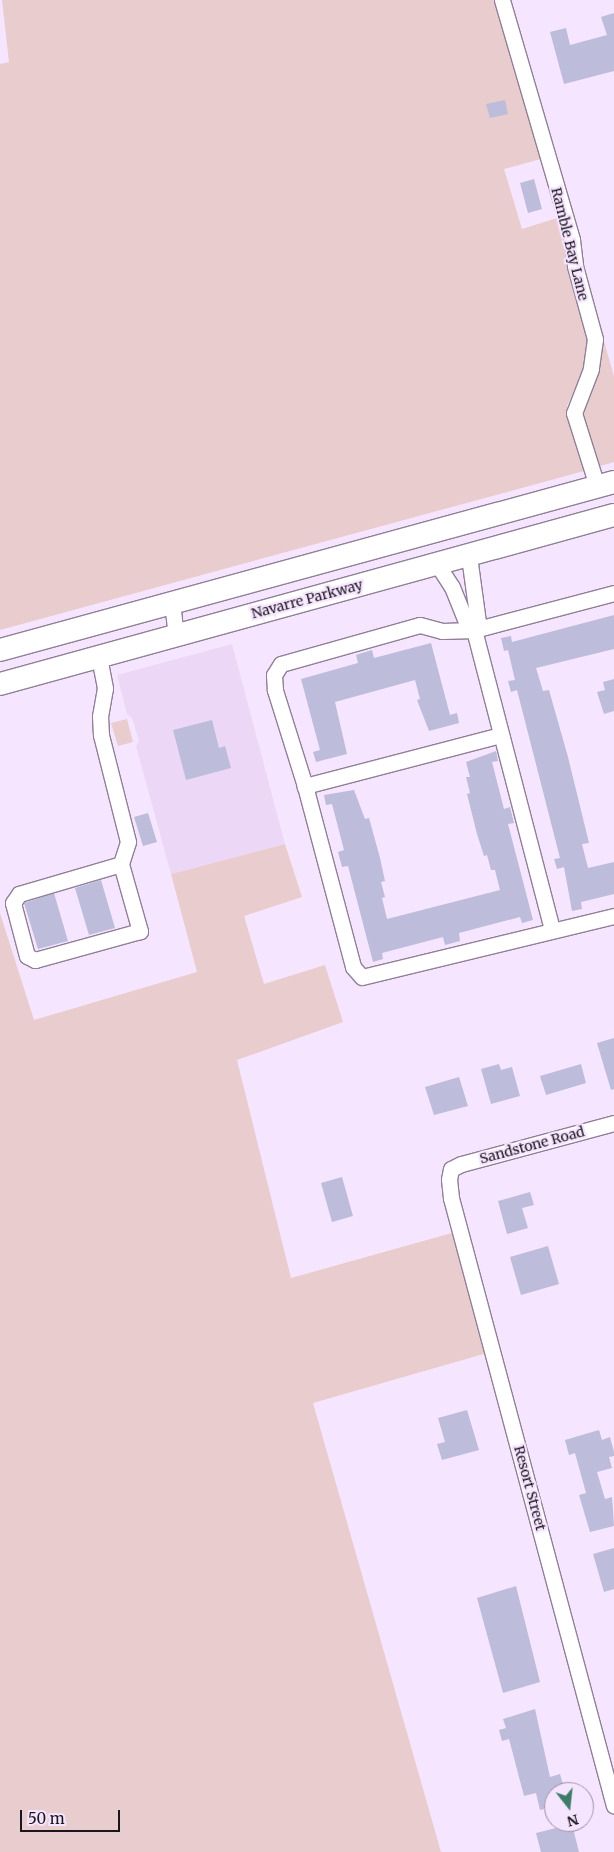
<!DOCTYPE html>
<html>
<head>
<meta charset="utf-8">
<style>
  body { margin:0 }
  #map { position:relative; width:614px; height:1852px; overflow:hidden; background:#f6e5fe; font-family:Merriweather,serif }
  div>[style] { position:absolute }
  [style*='--x'] { left:calc(var(--x)*1px); top:calc(var(--y)*1px); width:calc(var(--w)*1px); rotate:calc(var(--a)*1deg) }
  .built>* { inset:0; background:#edd7f7 }
  .green>* { inset:0; background:#e9ccce }
  .building>* { inset:0; background:#bdbcdb }
  .roads { filter:drop-shadow(1px 0 #908097) drop-shadow(-1px 0 #908097) drop-shadow(0 1px #908097) drop-shadow(0 -1px #908097) }
  .minor>* { height:15px; margin:-7.5px; padding:0 7.5px; transform-origin:7.5px; border-radius:7.5px; background:#fff }
  .highway>* { height:22px; margin:-11px; padding:0 11px; transform-origin:11px; border-radius:11px; background:#fff }
  span { translate:-50% -50%; white-space:nowrap; text-align:center; line-height:1.15; -webkit-text-stroke:4.5px #f6e5fe; paint-order:stroke }
  .street-label { font-size:14px; color:#1b151e }
  .north { position:absolute; left:544px; top:1782px; width:50px; height:50px; box-sizing:border-box; background:#f6e5fe; border:1px solid #9e92a4; border-radius:50%; rotate:164deg; font-size:14px; font-weight:700; line-height:20px; text-align:center; color:#1b151e }
  .north::after { content:''; display:block; margin:auto; width:18px; height:22px; background:#3e7c68; clip-path:polygon(50% 0,100% 100%,50% 72%,0 100%) }
  .scale { position:absolute; left:20px; top:1810px; width:100px; height:22px; box-sizing:border-box; border:2px solid #1b151e; border-top:0; padding-left:6px; font-size:15px; line-height:18px; white-space:nowrap; color:#1b151e; -webkit-text-stroke:4px #f6e5fe; paint-order:stroke }
</style>
</head>
<body>
<div id="map">
  <div class="built">
    <div style="clip-path:polygon(232px 644px,285px 844px,171px 874px,136px 746px,139px 741px,132px 718px,127px 714px,117px 675px)"></div>
  </div>
  <div class="green">
    <div style="clip-path:polygon(2px 0,495px 0,515px 61px,541px 159px,504px 169px,522px 229px,557px 218px,588px 339px,585px 367px,567px 406px,584px 471px,0 630px,0 64px,9px 62px)"></div>
    <div style="clip-path:polygon(581px 262px,614px 376px,614px 462px,597px 467px,581px 412px,597px 373px)"></div>
    <div style="clip-path:polygon(127px 719px,133px 742px,118px 746px,111px 723px)"></div>
    <div style="clip-path:polygon(285px 844px,302px 897px,244px 916px,264px 984px,325px 965px,343px 1022px,237px 1060px,291px 1278px,452px 1233px,487px 1353px,313px 1403px,441px 1852px,0 1852px,0 913px,34px 1020px,197px 972px,171px 874px)"></div>
  </div>
  <div class="building">
    <div style="clip-path:polygon(614px 13px,614px 71px,564px 84px,550px 32px,566px 28px,570px 45px,607px 35px,601px 17px)"></div>
    <div style="clip-path:polygon(505px 100px,508px 114px,490px 118px,486px 104px)"></div>
    <div style="clip-path:polygon(534px 179px,542px 209px,528px 213px,520px 183px)"></div>
    <div style="clip-path:polygon(614px 615px,614px 649px,536px 668px,543px 691px,549px 690px,568px 757px,589px 843px,582px 844px,588px 868px,614px 862px,614px 894px,581px 902px,582px 909px,572px 911px,564px 867px,557px 869px,554px 859px,560px 858px,517px 690px,511px 692px,508px 681px,515px 680px,508px 650px,504px 651px,501px 638px,511px 636px,512px 642px)"></div>
    <div style="clip-path:polygon(431px 643px,450px 715px,457px 713px,459px 723px,429px 731px,417px 700px,420px 699px,415px 680px,335px 702px,347px 754px,316px 762px,313px 752px,320px 750px,301px 679px,358px 663px,356px 655px,372px 650px,374px 658px)"></div>
    <div style="clip-path:polygon(614px 679px,614px 711px,604px 714px,597px 692px,605px 690px,603px 682px)"></div>
    <div style="clip-path:polygon(212px 720px,219px 748px,225px 746px,231px 768px,186px 780px,173px 730px)"></div>
    <div style="clip-path:polygon(496px 751px,498px 761px,492px 762px,504px 809px,510px 807px,514px 823px,508px 824px,533px 920px,522px 923px,520px 917px,459px 933px,460px 941px,445px 945px,443px 937px,382px 953px,383px 959px,373px 962px,348px 866px,342px 867px,338px 852px,344px 850px,332px 804px,326px 805px,324px 795px,354px 790px,365px 819px,369px 818px,380px 858px,385px 881px,381px 882px,385px 897px,382px 898px,387px 919px,500px 890px,495px 870px,491px 870px,487px 855px,484px 856px,477px 834px,467px 794px,470px 793px,466px 777px,470px 777px,466px 762px)"></div>
    <div style="clip-path:polygon(148px 813px,157px 842px,143px 846px,134px 817px)"></div>
    <div style="clip-path:polygon(101px 880px,115px 928px,89px 935px,75px 888px)"></div>
    <div style="clip-path:polygon(54px 893px,68px 941px,38px 949px,24px 903px)"></div>
    <div style="clip-path:polygon(614px 1038px,614px 1089px,611px 1090px,597px 1043px)"></div>
    <div style="clip-path:polygon(499px 1064px,501px 1070px,512px 1067px,520px 1096px,491px 1104px,481px 1069px)"></div>
    <div style="clip-path:polygon(581px 1064px,586px 1083px,546px 1095px,540px 1076px)"></div>
    <div style="clip-path:polygon(459px 1077px,468px 1106px,434px 1115px,425px 1087px)"></div>
    <div style="clip-path:polygon(342px 1177px,353px 1216px,332px 1222px,321px 1183px)"></div>
    <div style="clip-path:polygon(530px 1192px,534px 1205px,522px 1208px,528px 1228px,507px 1234px,498px 1201px)"></div>
    <div style="clip-path:polygon(548px 1246px,559px 1284px,521px 1295px,510px 1257px)"></div>
    <div style="clip-path:polygon(467px 1410px,479px 1450px,442px 1460px,437px 1444px,445px 1442px,438px 1418px)"></div>
    <div style="clip-path:polygon(599px 1430px,602px 1440px,610px 1437px,614px 1452px,614px 1456px,609px 1457px,612px 1468px,597px 1472px,605px 1499px,612px 1497px,614px 1526px,590px 1532px,579px 1495px,586px 1493px,575px 1453px,569px 1455px,565px 1440px)"></div>
    <div style="clip-path:polygon(614px 1548px,614px 1589px,604px 1592px,593px 1554px)"></div>
    <div style="clip-path:polygon(516px 1586px,540px 1682px,503px 1693px,477px 1598px)"></div>
    <div style="clip-path:polygon(535px 1709px,550px 1777px,560px 1774px,565px 1792px,554px 1792px,554px 1806px,540px 1810px,536px 1793px,524px 1796px,509px 1739px,502px 1741px,499px 1730px,506px 1728px,503px 1719px)"></div>
    <div style="clip-path:polygon(572px 1824px,579px 1852px,541px 1852px,536px 1833px)"></div>
  </div>
  <div class="roads">
    <div class="minor">
      <div style="--x:502;--y:0;--w:250;--a:73.7"></div>
      <div style="--x:572;--y:240;--w:26;--a:83"></div>
      <div style="--x:575;--y:266;--w:76;--a:74.7"></div>
      <div style="--x:595;--y:339;--w:30;--a:98"></div>
      <div style="--x:591;--y:369;--w:47;--a:111.1"></div>
      <div style="--x:574;--y:413;--w:77;--a:72.5"></div>
      <div style="--x:437;--y:564;--w:27;--a:57"></div>
      <div style="--x:452;--y:587;--w:40;--a:68"></div>
      <div style="--x:467;--y:624;--w:9;--a:41"></div>
      <div style="--x:474;--y:630;--w:9;--a:-63"></div>
      <div style="--x:478;--y:622;--w:67;--a:-97.8"></div>
      <div style="--x:172;--y:603;--w:32;--a:83"></div>
      <div style="--x:474;--y:630;--w:310;--a:75.4"></div>
      <div style="--x:99;--y:657;--w:32;--a:79"></div>
      <div style="--x:105;--y:688;--w:28;--a:100"></div>
      <div style="--x:100;--y:716;--w:19;--a:87"></div>
      <div style="--x:101;--y:735;--w:110;--a:75.8"></div>
      <div style="--x:128;--y:842;--w:23;--a:108"></div>
      <div style="--x:121;--y:864;--w:70;--a:74.2"></div>
      <div style="--x:140;--y:931;--w:109;--a:164.6"></div>
      <div style="--x:35;--y:960;--w:9;--a:-153"></div>
      <div style="--x:27;--y:956;--w:55;--a:-104.8"></div>
      <div style="--x:13;--y:903;--w:11;--a:-56"></div>
      <div style="--x:19;--y:894;--w:106;--a:-16.4"></div>
      <div style="--x:501;--y:735;--w:203;--a:165.4"></div>
      <div style="--x:305;--y:786;--w:187;--a:75.1"></div>
      <div style="--x:353;--y:967;--w:13;--a:48"></div>
      <div style="--x:362;--y:977;--w:259;--a:-13.6"></div>
      <div style="--x:305;--y:786;--w:101;--a:-107.4"></div>
      <div style="--x:275;--y:690;--w:15;--a:-94"></div>
      <div style="--x:274;--y:675;--w:13;--a:-58"></div>
      <div style="--x:281;--y:664;--w:144;--a:-15.7"></div>
      <div style="--x:420;--y:625;--w:23;--a:15"></div>
      <div style="--x:442;--y:631;--w:32;--a:-2"></div>
      <div style="--x:474;--y:630;--w:145;--a:-14.8"></div>
      <div style="--x:614;--y:1123;--w:158;--a:165"></div>
      <div style="--x:461;--y:1164;--w:11;--a:153"></div>
      <div style="--x:451;--y:1169;--w:10;--a:101"></div>
      <div style="--x:449;--y:1179;--w:19;--a:84"></div>
      <div style="--x:451;--y:1198;--w:629;--a:74.99"></div>
    </div>
    <div class="highway">
      <div style="--x:0;--y:650;--w:637;--a:-15.3"></div>
      <div style="--x:0;--y:684;--w:637;--a:-15.39"></div>
    </div>
  </div>
  <div class="street-label">
    <span style="left:570px;top:244px;rotate:76deg">Ramble Bay Lane</span>
    <span style="left:307px;top:599px;rotate:-15deg">Navarre Parkway</span>
    <span style="left:532px;top:1145px;rotate:-15deg">Sandstone Road</span>
    <span style="left:530px;top:1488px;rotate:75deg">Resort Street</span>
  </div>
  <div class="north">N</div>
  <div class="scale">50 m</div>
</div>
</body>
</html>
